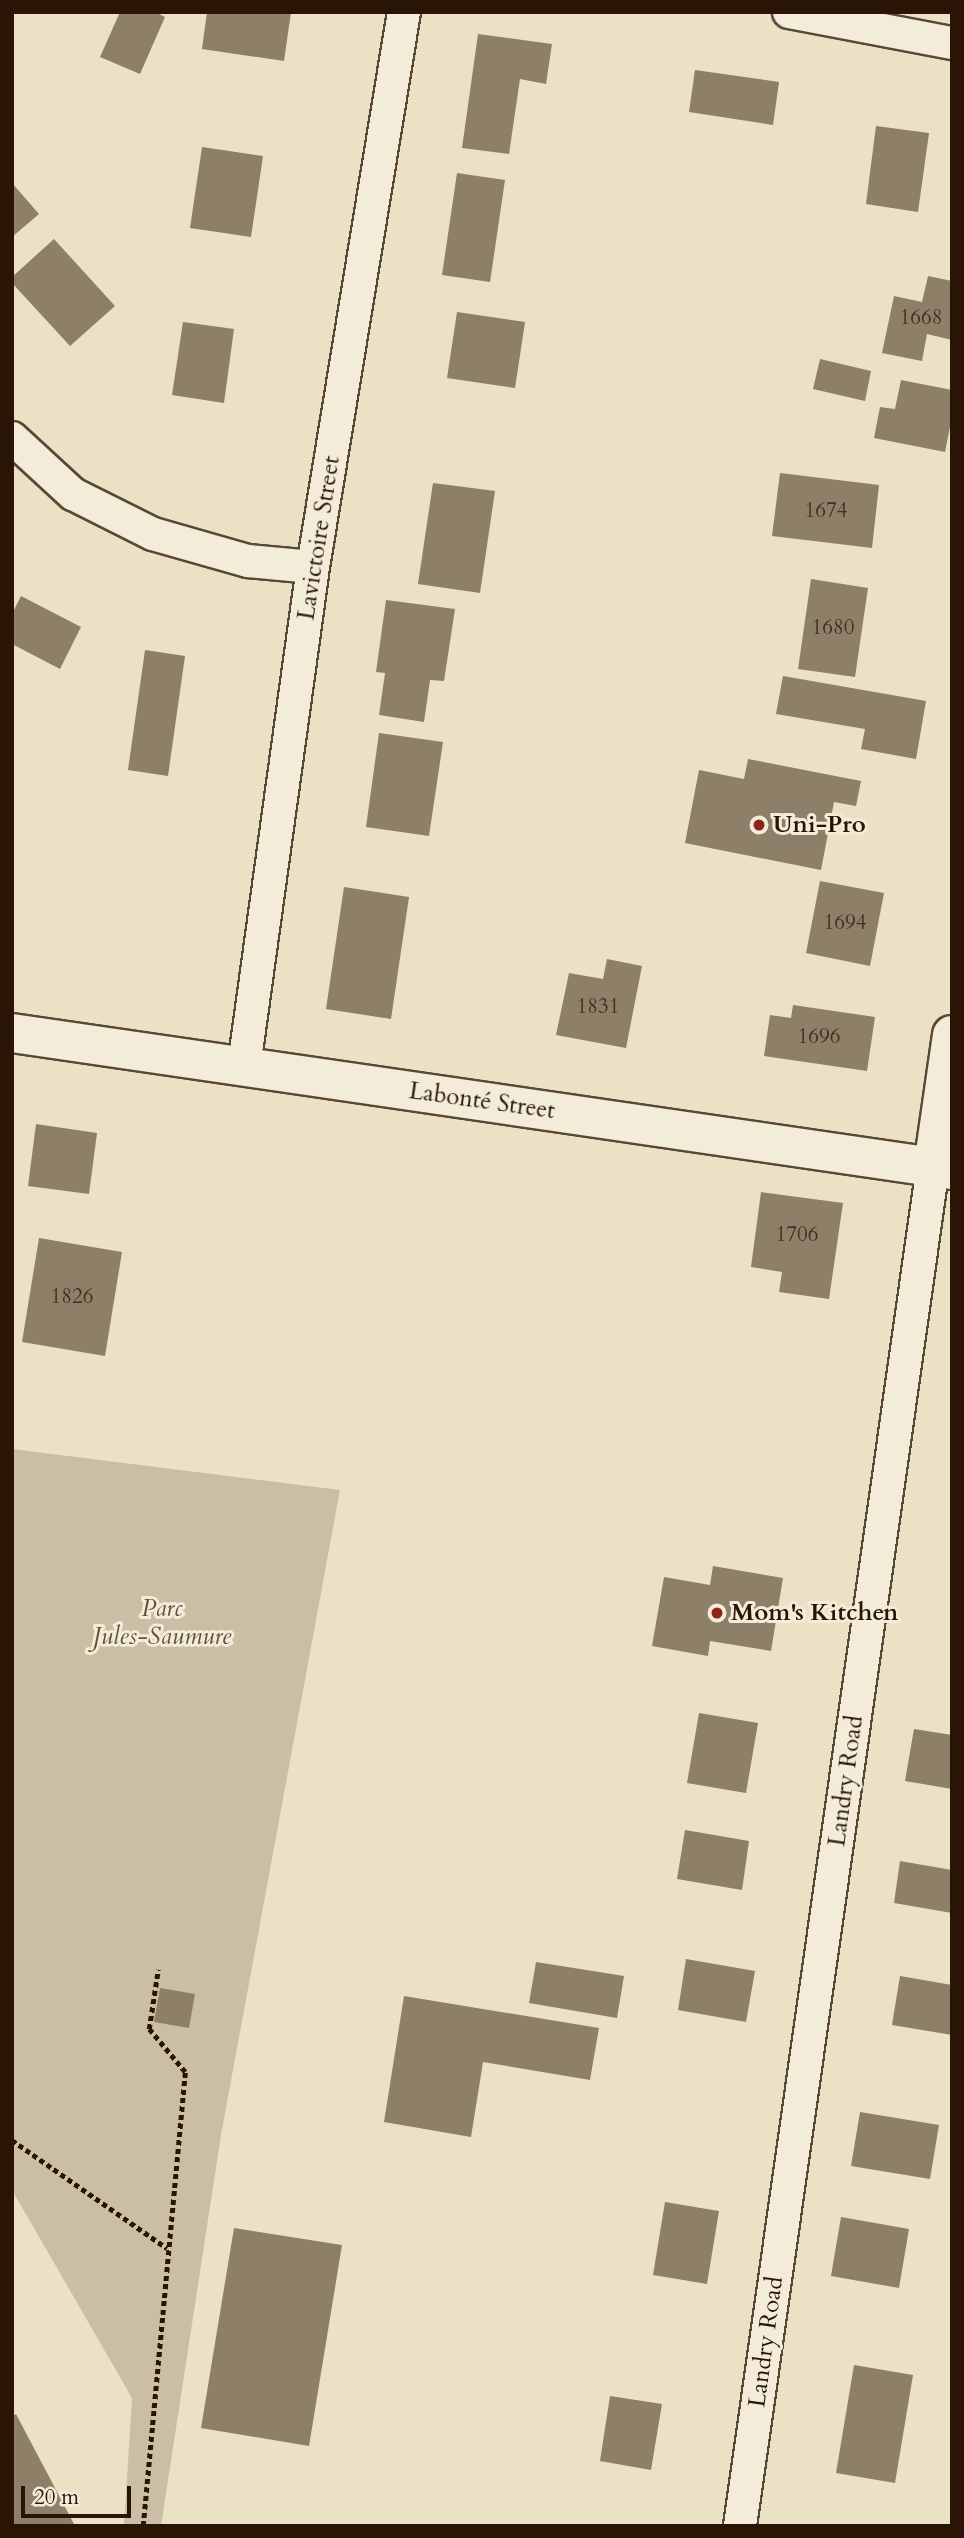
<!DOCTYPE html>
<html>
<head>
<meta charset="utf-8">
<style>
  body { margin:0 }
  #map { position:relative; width:964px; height:2538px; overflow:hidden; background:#ebe1c5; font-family:Cardo,serif }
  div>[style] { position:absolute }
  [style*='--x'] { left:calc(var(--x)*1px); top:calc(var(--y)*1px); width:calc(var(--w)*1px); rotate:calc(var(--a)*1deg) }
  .green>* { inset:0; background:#cabea4 }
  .building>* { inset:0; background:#8e7f69 }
  .path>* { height:4.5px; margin-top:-2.25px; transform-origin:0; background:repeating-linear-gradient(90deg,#291405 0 5px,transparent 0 8.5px) }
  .roads { filter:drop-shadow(2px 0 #5a4735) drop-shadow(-2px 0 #5a4735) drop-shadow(0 2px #5a4735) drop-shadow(0 -2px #5a4735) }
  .minor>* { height:32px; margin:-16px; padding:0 16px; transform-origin:16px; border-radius:16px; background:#f2ecd9 }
  .tertiary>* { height:38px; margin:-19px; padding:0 19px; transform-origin:19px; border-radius:19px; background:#f2ecd9 }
  .secondary>* { height:38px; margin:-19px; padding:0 19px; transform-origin:19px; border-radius:19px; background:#f2ecd9 }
  .dots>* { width:19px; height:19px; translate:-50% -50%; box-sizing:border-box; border:4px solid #f2ecd9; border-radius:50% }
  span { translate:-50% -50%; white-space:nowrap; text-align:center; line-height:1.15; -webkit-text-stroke:6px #f2ecd9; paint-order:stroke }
  .number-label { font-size:21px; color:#422f1e }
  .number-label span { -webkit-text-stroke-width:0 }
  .street-label { font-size:24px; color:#291405 }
  .poi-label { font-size:24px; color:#291405; font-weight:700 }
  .left { translate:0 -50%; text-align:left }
  .park-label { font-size:24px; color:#61503d; font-style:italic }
  .frame { position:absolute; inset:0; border:14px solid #291405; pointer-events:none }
  .scale { position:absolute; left:21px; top:2486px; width:110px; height:32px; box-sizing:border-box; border:4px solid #291405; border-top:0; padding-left:9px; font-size:21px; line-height:24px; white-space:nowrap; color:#291405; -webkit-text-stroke:5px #f2ecd9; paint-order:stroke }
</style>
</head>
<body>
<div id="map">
  <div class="green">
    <div style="clip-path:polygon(12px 1449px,340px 1490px,221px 2135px,161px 2526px,124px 2526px,132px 2398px,12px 2190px)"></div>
  </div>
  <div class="building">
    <div style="clip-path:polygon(120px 12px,155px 12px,165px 17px,140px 74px,100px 57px)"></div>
    <div style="clip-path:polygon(207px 12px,291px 12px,284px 61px,202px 49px)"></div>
    <div style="clip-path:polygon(478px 34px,552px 44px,546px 84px,520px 79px,509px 154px,462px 148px)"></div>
    <div style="clip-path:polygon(695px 70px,779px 82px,773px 125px,689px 112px)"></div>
    <div style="clip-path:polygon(876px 126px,929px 133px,918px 212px,866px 204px)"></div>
    <div style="clip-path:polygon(202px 147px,263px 156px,251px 237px,190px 228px)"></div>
    <div style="clip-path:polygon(457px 173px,505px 180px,490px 282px,442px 275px)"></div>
    <div style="clip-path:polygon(12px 183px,39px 214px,12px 237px)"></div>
    <div style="clip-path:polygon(54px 239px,115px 306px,70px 346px,12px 283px,12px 277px)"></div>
    <div style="clip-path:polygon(928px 276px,952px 281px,952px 340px,927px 334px,922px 361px,882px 353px,894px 296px,922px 302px)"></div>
    <div style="clip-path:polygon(457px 312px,525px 322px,515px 388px,447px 378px)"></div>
    <div style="clip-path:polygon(183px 322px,234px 329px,224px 403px,172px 395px)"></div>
    <div style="clip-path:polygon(820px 359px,871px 371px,865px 401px,813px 389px)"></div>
    <div style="clip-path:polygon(901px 380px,952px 390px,952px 417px,945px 452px,874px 438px,880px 407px,895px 409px)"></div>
    <div style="clip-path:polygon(780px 473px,879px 485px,872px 548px,772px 536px)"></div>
    <div style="clip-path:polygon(433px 483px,495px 491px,480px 593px,418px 584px)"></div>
    <div style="clip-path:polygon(811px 579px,868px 588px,855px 677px,798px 669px)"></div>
    <div style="clip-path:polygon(21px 596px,81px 627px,60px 669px,12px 644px,12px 614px)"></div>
    <div style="clip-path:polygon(386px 600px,455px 609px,444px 681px,430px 680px,424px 722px,379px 715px,385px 673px,376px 672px)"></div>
    <div style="clip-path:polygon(145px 650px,185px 656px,168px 776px,128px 770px)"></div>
    <div style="clip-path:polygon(783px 676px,926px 701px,916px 759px,861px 749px,865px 729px,776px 714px)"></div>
    <div style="clip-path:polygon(379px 733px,443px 742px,429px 836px,366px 827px)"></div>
    <div style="clip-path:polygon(748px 759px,861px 781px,856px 806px,834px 802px,821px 870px,685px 843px,699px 770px,744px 779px)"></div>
    <div style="clip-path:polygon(820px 881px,884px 893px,870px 966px,806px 953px)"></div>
    <div style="clip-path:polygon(344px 887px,409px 897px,391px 1019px,326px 1009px)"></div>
    <div style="clip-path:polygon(607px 959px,642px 966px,626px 1048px,556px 1035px,569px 973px,603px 979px)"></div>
    <div style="clip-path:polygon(793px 1005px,875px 1017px,867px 1071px,764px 1056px,770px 1015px,791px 1018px)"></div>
    <div style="clip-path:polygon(36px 1124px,97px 1133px,89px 1194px,28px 1186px)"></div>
    <div style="clip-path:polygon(761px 1192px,843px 1203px,829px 1299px,779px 1292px,782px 1272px,751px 1267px)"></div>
    <div style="clip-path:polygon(39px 1238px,122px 1252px,105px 1356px,22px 1342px)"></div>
    <div style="clip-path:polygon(713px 1566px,783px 1578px,771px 1651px,710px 1641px,708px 1656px,652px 1646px,664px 1577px,710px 1585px)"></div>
    <div style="clip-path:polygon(699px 1713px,758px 1723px,746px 1793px,687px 1783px)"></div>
    <div style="clip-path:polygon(914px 1729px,952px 1735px,952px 1789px,905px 1781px)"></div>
    <div style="clip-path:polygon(685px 1830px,749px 1841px,742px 1890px,677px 1879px)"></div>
    <div style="clip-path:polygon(900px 1861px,952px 1870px,952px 1913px,894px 1903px)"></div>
    <div style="clip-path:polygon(686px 1959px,755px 1971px,746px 2022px,678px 2010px)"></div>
    <div style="clip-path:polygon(536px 1962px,624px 1976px,617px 2018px,529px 2003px)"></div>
    <div style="clip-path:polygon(900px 1976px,952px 1985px,952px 2035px,892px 2025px)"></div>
    <div style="clip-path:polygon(160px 1988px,195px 1994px,189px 2028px,154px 2022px)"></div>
    <div style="clip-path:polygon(404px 1996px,599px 2028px,590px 2080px,483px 2062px,471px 2137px,384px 2122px)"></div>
    <div style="clip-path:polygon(860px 2112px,939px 2125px,930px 2179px,851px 2166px)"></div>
    <div style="clip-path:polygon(665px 2202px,719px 2211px,707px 2284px,653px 2275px)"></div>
    <div style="clip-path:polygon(841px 2217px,909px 2229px,899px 2288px,831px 2276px)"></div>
    <div style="clip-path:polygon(234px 2228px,342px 2245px,309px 2446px,201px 2428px)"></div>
    <div style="clip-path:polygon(854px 2365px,913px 2375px,895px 2483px,836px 2473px)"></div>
    <div style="clip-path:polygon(610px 2396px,662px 2404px,651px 2470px,600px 2461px)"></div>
    <div style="clip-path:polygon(16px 2414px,75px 2526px,12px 2526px,12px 2416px)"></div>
  </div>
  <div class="path">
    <div style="--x:12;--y:2140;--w:189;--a:34.9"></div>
    <div style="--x:143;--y:2526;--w:456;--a:-84.7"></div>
    <div style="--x:185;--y:2072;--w:56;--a:-129.9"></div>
    <div style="--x:149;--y:2029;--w:60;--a:-81.3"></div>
  </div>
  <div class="roads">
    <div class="minor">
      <div style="--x:789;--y:12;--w:166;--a:10.8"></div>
      <div style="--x:12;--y:438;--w:83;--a:42.6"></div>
      <div style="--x:73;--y:494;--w:89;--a:26.6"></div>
      <div style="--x:153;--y:534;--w:99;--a:15.9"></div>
      <div style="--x:248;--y:561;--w:65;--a:5.3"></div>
      <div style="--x:244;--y:1066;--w:504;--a:-82.13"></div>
      <div style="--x:313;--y:567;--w:562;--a:-80.69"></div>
      <div style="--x:740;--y:2526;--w:1373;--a:-81.92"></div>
    </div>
    <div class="tertiary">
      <div style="--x:12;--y:1033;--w:931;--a:8.28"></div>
    </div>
    <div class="secondary">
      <div style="--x:952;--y:1035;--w:133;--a:98.2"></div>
      <div style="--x:933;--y:1167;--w:19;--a:9"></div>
    </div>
  </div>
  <div class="dots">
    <div style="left:759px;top:825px;background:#8f2418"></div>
    <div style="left:717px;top:1613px;background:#8f2418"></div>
  </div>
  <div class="number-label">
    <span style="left:921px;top:318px">1668</span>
    <span style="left:826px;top:511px">1674</span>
    <span style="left:833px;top:628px">1680</span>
    <span style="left:845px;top:923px">1694</span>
    <span style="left:598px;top:1007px">1831</span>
    <span style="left:819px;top:1037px">1696</span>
    <span style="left:797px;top:1235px">1706</span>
    <span style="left:72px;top:1297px">1826</span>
  </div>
  <div class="street-label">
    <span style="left:319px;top:538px;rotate:-81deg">Lavictoire Street</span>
    <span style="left:482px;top:1101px;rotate:8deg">Labonté Street</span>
    <span style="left:846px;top:1781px;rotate:-82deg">Landry Road</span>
    <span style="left:766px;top:2342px;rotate:-82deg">Landry Road</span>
  </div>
  <div class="poi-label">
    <span class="left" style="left:773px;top:825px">Uni-Pro</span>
    <span class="left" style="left:731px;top:1613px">Mom's Kitchen</span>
  </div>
  <div class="park-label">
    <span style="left:162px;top:1623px">Parc<br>Jules-Saumure</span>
  </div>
  <div class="frame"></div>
  <div class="scale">20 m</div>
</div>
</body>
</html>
